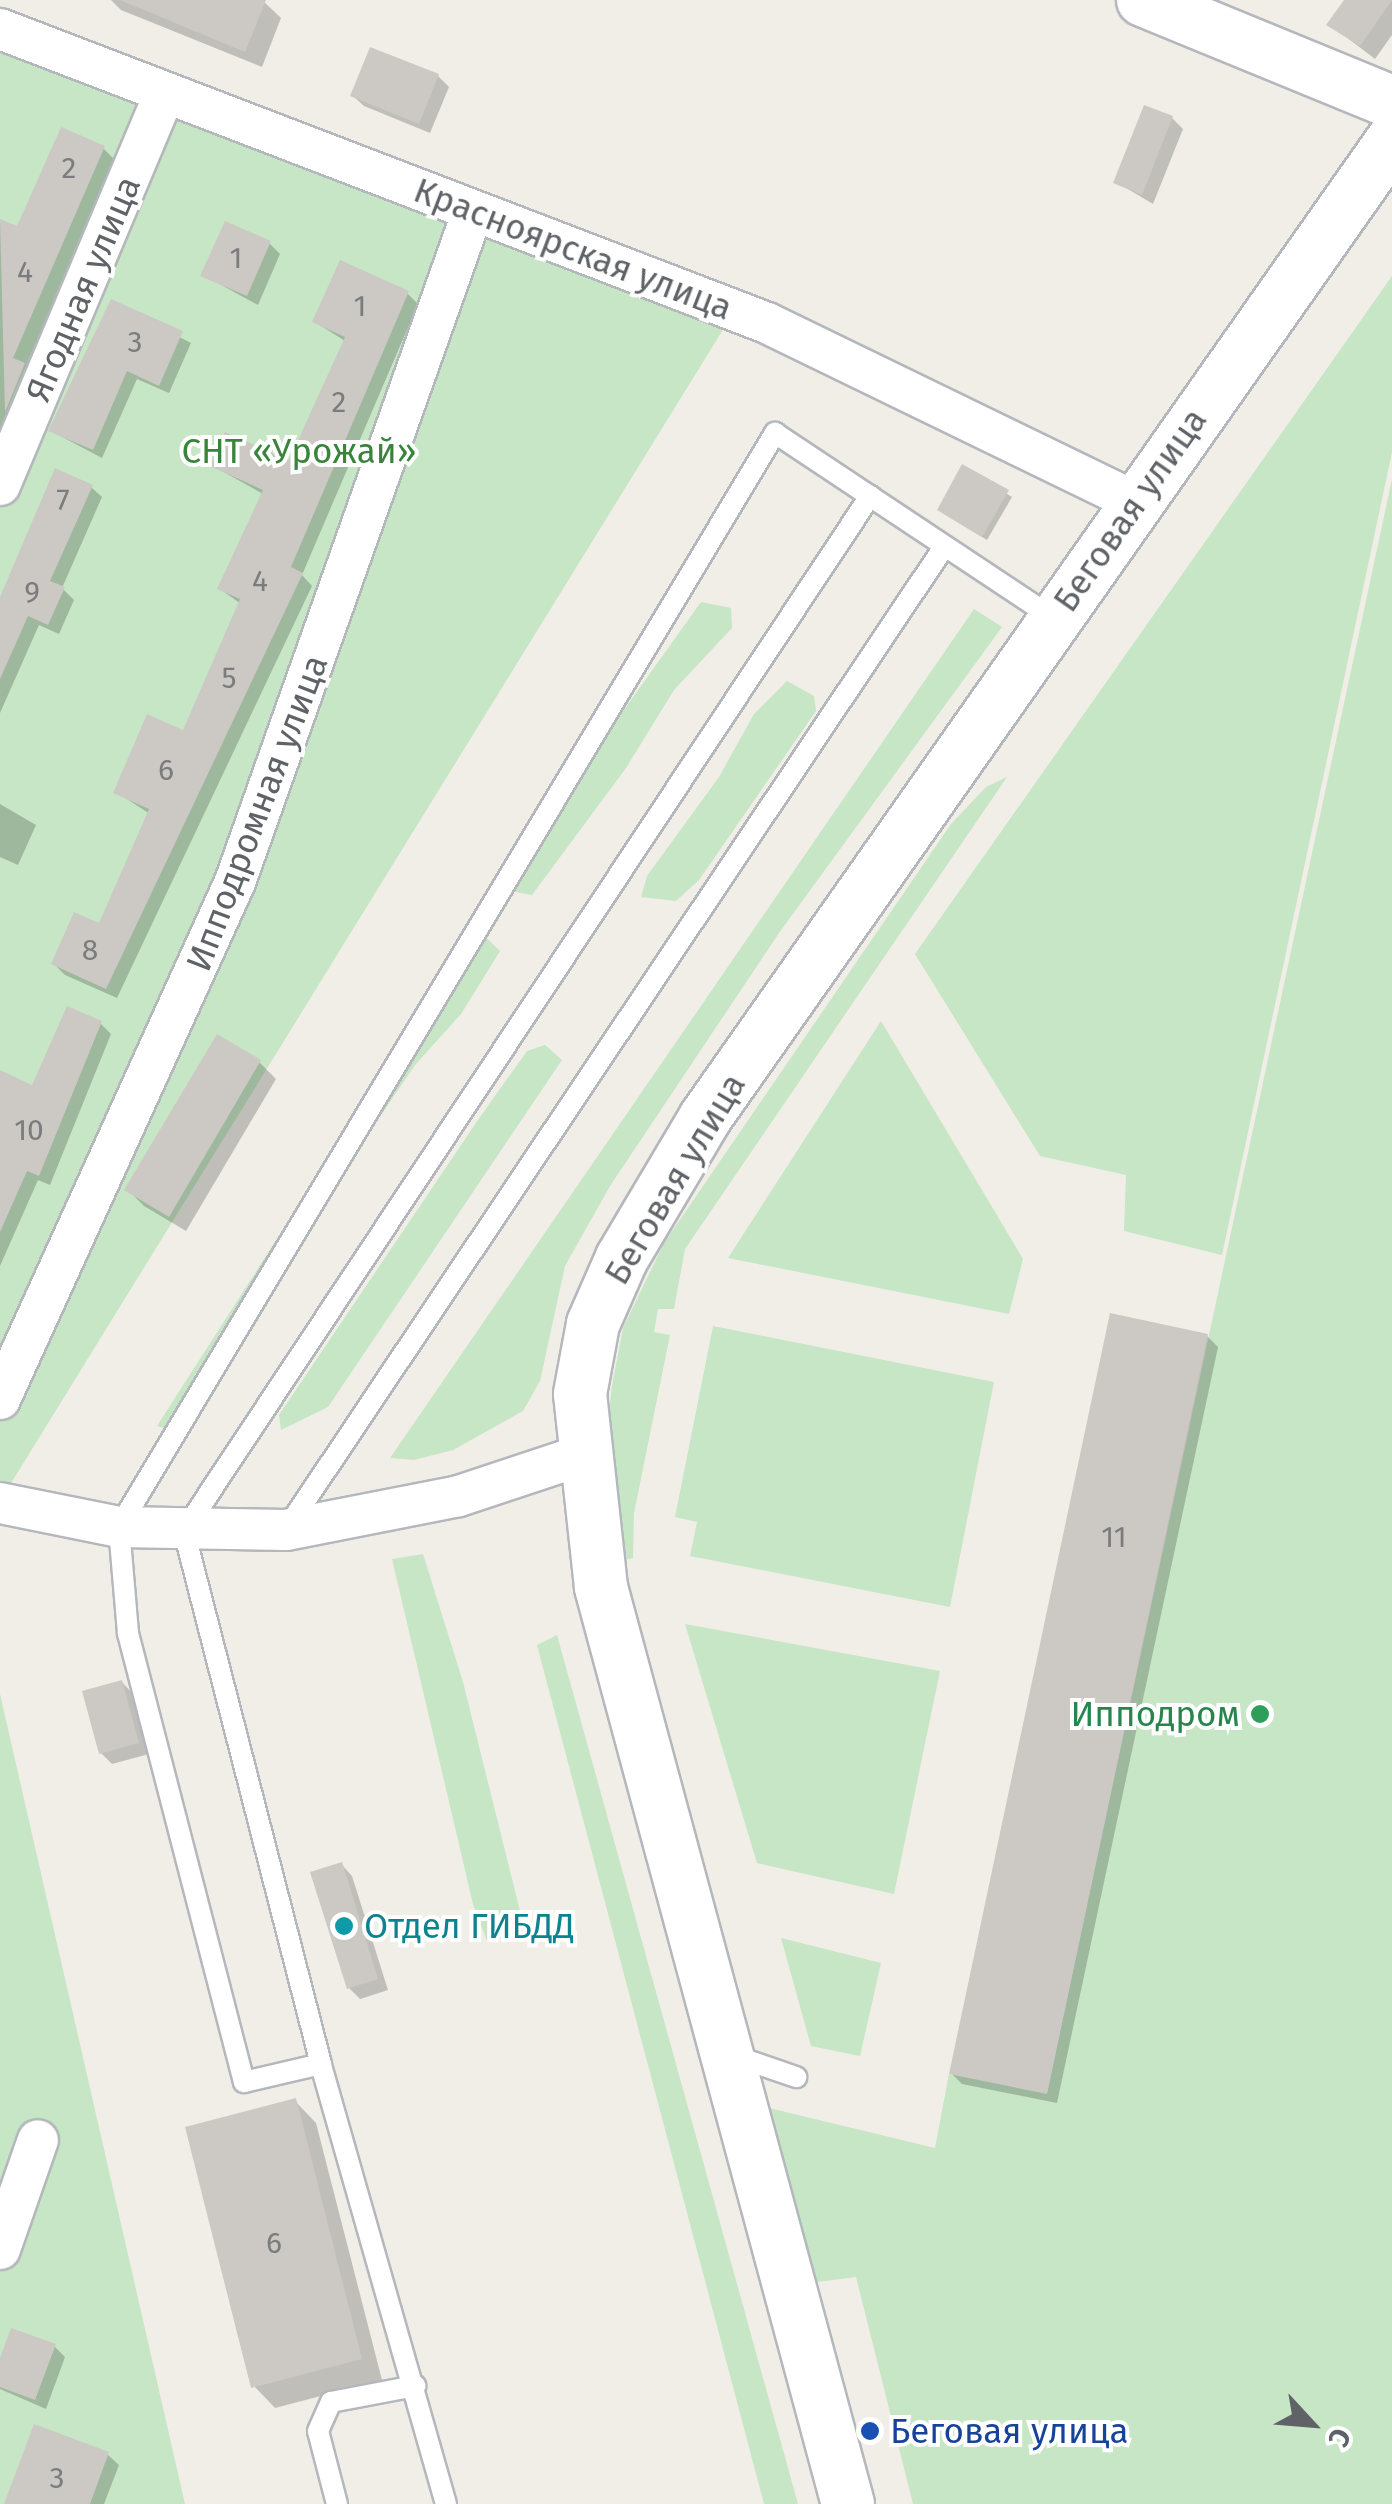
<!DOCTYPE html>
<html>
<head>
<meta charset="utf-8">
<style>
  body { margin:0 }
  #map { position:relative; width:1392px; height:2504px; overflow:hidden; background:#f0eee7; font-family:"Fira Sans",sans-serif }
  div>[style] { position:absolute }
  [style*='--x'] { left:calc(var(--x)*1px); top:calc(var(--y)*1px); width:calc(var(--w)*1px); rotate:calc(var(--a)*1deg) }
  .green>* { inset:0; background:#c6e6c5 }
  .shadow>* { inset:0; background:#0003 }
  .building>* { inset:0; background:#ccc9c4 }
  .roads { filter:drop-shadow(2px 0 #b4b7bb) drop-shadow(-2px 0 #b4b7bb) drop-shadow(0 2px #b4b7bb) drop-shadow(0 -2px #b4b7bb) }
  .service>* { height:20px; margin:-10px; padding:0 10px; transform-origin:10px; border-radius:10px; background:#fff }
  .minor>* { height:40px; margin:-20px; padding:0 20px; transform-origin:20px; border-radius:20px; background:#fff }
  .tertiary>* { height:52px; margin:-26px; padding:0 26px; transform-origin:26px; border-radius:26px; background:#fff }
  .dots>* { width:28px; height:28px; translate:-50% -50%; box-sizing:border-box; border:5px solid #fff; border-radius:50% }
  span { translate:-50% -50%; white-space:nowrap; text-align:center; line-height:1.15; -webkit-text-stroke:8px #fff; paint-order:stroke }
  .number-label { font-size:30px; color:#7a7c7e }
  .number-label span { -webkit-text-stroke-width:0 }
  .street-label { font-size:35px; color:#5f6367 }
  .park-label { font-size:35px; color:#39843a }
  .leisure-label { font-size:35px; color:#27864d }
  .right { translate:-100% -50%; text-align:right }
  .culture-label { font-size:35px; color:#0d838f }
  .left { translate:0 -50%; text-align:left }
  .transit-label { font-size:35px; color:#164399 }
  .north { position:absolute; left:1262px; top:2374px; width:100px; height:100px; -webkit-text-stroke:8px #fff; paint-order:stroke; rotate:116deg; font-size:28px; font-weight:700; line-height:40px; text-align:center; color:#5f6367 }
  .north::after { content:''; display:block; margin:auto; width:35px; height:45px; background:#5f6367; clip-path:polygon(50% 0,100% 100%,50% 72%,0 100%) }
</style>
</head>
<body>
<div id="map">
  <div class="green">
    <div style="clip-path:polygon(0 9px,740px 302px,0 1501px)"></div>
    <div style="clip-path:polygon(1392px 276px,1392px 452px,1222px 1255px,1124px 1231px,1126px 1175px,1040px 1156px,915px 954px)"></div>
    <div style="clip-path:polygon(1392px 479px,1392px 2504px,913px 2504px,856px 2277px,809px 2283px,765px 2107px,935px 2148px,949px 2074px,1047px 2093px)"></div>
    <div style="clip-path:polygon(701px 602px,731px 608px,732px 628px,674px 690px,626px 768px,532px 895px,505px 890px,531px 840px)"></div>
    <div style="clip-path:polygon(974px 609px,1002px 627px,779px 933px,610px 1186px,565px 1266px,540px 1381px,523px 1411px,453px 1450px,414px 1460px,390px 1458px)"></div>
    <div style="clip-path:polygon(787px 681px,814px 696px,816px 711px,699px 880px,676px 901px,641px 897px,647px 876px,719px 777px,754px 714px)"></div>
    <div style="clip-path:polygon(1007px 777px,685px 1249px,674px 1309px,658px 1309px,654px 1332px,670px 1335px,634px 1513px,633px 1558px,616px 1561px,606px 1439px,612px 1386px,623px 1328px,664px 1243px,951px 824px,986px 787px)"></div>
    <div style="clip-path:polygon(482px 934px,500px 951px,461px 1014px,415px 1065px,303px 1230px,178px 1432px,157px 1426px,416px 1022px)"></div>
    <div style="clip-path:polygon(881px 1021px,1023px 1259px,1009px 1314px,728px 1258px)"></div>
    <div style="clip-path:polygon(545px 1045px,562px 1060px,328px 1407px,281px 1430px,279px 1415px,480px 1117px,527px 1051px)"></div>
    <div style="clip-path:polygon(713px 1326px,994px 1382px,950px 1607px,690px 1556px,697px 1522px,675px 1517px)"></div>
    <div style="clip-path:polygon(423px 1554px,463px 1682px,526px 1935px,487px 1941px,473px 1904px,392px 1559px)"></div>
    <div style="clip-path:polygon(685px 1624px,940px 1671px,894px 1894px,757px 1863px)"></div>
    <div style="clip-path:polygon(557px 1635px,798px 2504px,764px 2504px,537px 1645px)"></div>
    <div style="clip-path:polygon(0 1694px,185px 2504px,0 2504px)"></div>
    <div style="clip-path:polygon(781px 1938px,881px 1963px,860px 2056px,811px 2046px)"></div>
  </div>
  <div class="shadow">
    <div style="clip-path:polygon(111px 0,262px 0,281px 18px,262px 67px,121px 10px)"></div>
    <div style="clip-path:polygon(1347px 0,1392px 0,1392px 35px,1375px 59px,1329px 24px)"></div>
    <div style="clip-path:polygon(438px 76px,449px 87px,430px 133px,364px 106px,353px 96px)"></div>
    <div style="clip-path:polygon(1172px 118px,1183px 129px,1153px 204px,1116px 182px)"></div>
    <div style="clip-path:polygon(103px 148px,116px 161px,26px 367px,36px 378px,0 455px,0 222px,18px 230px)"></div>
    <div style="clip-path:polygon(269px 243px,280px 254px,258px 305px,203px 275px)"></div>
    <div style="clip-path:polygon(407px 293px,418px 304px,302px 575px,312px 586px,117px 998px,65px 975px,54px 964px,100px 926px,150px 814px,116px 792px,184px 733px,241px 604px,220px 589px,263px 494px,213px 466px,290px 464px,345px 341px,315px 322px)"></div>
    <div style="clip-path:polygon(112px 302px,191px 343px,169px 393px,137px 379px,102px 458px,51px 431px)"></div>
    <div style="clip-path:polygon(963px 467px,1012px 497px,987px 540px,944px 514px)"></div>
    <div style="clip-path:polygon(91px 487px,102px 497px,62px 588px,74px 600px,59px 634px,39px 625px,0 713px,0 602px)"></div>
    <div style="clip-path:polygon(0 804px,36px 825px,18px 865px,0 857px)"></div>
    <div style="clip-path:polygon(100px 1023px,111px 1034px,50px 1185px,38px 1180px,0 1266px,0 1073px,34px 1088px)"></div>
    <div style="clip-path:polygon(259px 1062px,276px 1079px,186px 1231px,144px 1206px,128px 1190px)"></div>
    <div style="clip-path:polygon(1207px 1336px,1218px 1347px,1057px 2103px,962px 2084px,951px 2073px)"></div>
    <div style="clip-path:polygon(122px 1682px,132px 1693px,149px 1754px,112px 1764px,101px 1753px)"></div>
    <div style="clip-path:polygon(342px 1865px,352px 1876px,388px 1990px,360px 1999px,349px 1988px)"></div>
    <div style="clip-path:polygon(295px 2101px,316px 2123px,382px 2380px,275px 2408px,254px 2386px)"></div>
    <div style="clip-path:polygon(54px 2346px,65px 2357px,46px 2409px,0 2389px,0 2365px)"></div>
    <div style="clip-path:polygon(108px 2455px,119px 2465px,104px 2504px,9px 2504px)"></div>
  </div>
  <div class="building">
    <div style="clip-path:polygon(120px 0,266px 0,245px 52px)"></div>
    <div style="clip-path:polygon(1344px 0,1392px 0,1360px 46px,1326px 25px)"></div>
    <div style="clip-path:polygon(370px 47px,439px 74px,419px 124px,350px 96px)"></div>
    <div style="clip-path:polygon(1144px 105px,1173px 116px,1142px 195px,1113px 183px)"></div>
    <div style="clip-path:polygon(61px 127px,105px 146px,13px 358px,25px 363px,5px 412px,0 219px,17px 226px)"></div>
    <div style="clip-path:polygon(225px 221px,271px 241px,247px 296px,200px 276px)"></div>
    <div style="clip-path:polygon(340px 260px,409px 291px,291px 567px,303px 573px,106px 989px,51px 964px,74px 912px,99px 923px,149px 809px,113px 793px,147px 714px,183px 730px,240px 599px,217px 589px,263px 490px,210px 466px,225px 432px,289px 460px,345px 337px,312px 322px)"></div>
    <div style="clip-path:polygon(111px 299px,183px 331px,159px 386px,127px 371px,93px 450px,48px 431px)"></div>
    <div style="clip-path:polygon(962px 464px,1009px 490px,982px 537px,937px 510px)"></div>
    <div style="clip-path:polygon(55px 468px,93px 485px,50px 581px,65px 587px,48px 625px,28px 616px,0 679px,0 597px)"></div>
    <div style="clip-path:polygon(67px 1006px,102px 1021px,39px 1176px,27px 1171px,0 1232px,0 1070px,32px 1085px)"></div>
    <div style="clip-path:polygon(217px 1034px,261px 1060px,169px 1217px,124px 1190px)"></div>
    <div style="clip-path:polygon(1110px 1313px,1208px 1334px,1047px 2094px,949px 2074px)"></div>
    <div style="clip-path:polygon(122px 1680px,139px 1743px,99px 1754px,82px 1691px)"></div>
    <div style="clip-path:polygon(342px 1862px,378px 1979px,347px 1989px,310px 1872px)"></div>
    <div style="clip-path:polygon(296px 2098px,362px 2359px,251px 2388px,185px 2127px)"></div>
    <div style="clip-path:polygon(11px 2328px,56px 2344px,35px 2400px,0 2387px,0 2358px)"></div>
    <div style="clip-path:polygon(34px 2424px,109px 2452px,90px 2504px,4px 2504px)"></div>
  </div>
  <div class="roads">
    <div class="service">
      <div style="--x:287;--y:1528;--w:1181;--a:-56.19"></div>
      <div style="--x:732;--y:2055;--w:68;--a:19"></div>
      <div style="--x:321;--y:2064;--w:79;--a:166.8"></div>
      <div style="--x:244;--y:2082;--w:464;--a:-104.5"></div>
      <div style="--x:128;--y:1633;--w:106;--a:-94.9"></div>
      <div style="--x:119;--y:1527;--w:1276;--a:-59.05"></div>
      <div style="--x:775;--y:433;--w:336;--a:33.6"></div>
      <div style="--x:337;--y:2504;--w:75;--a:-104.6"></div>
      <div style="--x:318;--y:2431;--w:32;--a:-66"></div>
      <div style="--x:331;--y:2402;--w:86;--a:-10.8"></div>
      <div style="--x:446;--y:2504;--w:457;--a:-105.9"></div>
      <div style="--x:321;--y:2064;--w:550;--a:-104.42"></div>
      <div style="--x:184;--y:1531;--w:1242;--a:-56.46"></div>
    </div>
    <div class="minor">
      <div style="--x:0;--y:29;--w:821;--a:20.97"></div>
      <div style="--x:767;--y:323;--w:407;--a:25.9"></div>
      <div style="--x:0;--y:485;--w:425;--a:-67.2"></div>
      <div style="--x:0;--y:1399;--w:568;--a:-65.56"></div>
      <div style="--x:235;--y:882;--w:712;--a:-70.47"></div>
      <div style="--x:0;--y:1503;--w:121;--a:11.4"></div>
      <div style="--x:119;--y:1527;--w:167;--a:1"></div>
      <div style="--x:286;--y:1530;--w:176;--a:-11.1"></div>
      <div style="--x:459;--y:1496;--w:130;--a:-18.4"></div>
      <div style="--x:0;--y:2249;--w:115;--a:-70.8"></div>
    </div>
    <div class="tertiary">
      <div style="--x:1143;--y:0;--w:269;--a:22.3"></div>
      <div style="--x:848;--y:2504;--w:950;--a:-105.08"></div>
      <div style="--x:601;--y:1587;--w:194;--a:-96.2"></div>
      <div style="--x:580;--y:1394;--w:71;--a:-79.5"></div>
      <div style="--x:593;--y:1324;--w:72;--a:-66.3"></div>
      <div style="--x:622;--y:1258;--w:163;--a:-59.3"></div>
      <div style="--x:705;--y:1118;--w:1194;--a:-54.89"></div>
    </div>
  </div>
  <div class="dots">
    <div style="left:1260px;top:1714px;background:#2e9e5b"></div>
    <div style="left:344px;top:1926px;background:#0f9aa8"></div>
    <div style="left:870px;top:2431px;background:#1a4fb4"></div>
  </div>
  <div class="number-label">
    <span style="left:69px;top:168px">2</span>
    <span style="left:236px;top:258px">1</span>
    <span style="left:25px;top:272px">4</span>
    <span style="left:360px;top:306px">1</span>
    <span style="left:135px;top:342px">3</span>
    <span style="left:339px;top:402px">2</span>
    <span style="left:63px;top:500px">7</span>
    <span style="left:260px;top:581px">4</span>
    <span style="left:32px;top:592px">9</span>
    <span style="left:229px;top:678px">5</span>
    <span style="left:166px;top:770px">6</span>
    <span style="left:90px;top:950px">8</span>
    <span style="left:29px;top:1130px">10</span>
    <span style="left:1114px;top:1537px">11</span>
    <span style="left:274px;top:2243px">6</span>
    <span style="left:57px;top:2478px">3</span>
  </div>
  <div class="street-label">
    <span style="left:573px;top:249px;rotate:21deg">Красноярская улица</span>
    <span style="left:83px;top:289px;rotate:-67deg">Ягодная улица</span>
    <span style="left:1130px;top:510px;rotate:-55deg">Беговая улица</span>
    <span style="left:257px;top:813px;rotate:-69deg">Ипподромная улица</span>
    <span style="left:675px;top:1179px;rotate:-59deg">Беговая улица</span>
  </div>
  <div class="park-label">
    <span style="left:299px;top:451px">СНТ «Урожай»</span>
  </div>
  <div class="leisure-label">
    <span class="right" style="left:1240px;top:1714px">Ипподром</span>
  </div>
  <div class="culture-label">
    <span class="left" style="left:364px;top:1926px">Отдел ГИБДД</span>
  </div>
  <div class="transit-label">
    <span class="left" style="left:890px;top:2431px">Беговая улица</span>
  </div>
  <div class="north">С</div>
</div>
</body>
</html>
